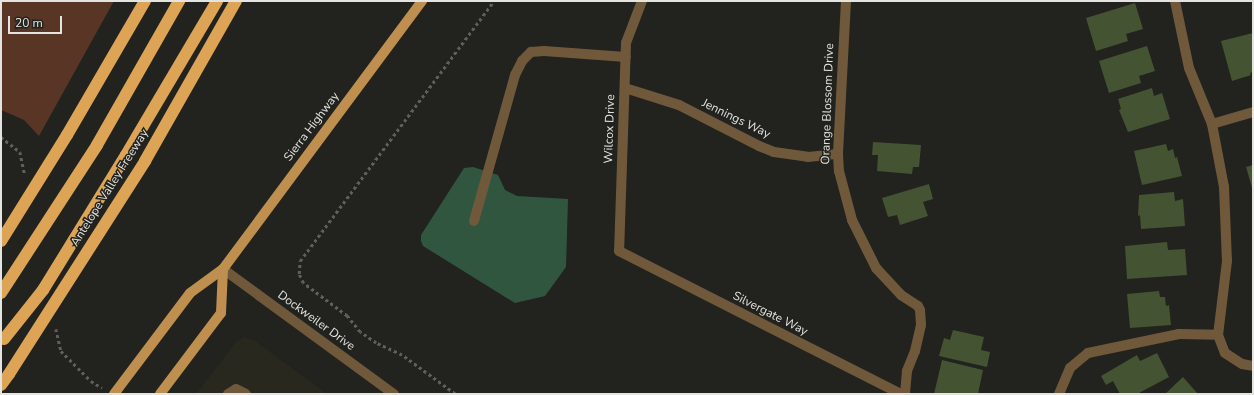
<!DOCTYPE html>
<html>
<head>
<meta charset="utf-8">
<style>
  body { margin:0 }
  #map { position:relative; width:1254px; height:395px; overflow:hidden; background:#22221e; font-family:"Nunito Sans",sans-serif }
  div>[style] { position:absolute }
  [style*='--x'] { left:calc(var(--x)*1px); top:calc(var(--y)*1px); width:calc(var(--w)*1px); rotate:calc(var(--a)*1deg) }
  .built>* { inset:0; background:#29281e }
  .green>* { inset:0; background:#583525 }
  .water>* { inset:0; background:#315640 }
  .building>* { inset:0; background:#445432 }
  .path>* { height:2.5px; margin-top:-1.25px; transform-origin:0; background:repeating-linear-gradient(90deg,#5f5f5b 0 3px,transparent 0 6px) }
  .lane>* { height:10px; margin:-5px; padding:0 5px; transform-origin:5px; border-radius:5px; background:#70593b }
  .street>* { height:10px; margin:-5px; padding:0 5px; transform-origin:5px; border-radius:5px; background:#70593b }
  .primary>* { height:10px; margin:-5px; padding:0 5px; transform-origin:5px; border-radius:5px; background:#be8f4f }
  .highway>* { height:12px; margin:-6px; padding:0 6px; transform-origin:6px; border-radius:6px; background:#dda455 }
  .highway-bridge>* { height:12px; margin:-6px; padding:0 6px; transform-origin:6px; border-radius:6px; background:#dda455 }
  span { translate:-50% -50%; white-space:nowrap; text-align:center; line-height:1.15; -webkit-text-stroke:3px #22221e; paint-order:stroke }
  .street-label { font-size:12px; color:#e4e4e1 }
  .frame { position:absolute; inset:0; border:2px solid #e4e4e1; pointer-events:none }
  .scale { position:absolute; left:8px; top:16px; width:54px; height:18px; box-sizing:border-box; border:2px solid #e4e4e1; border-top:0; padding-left:5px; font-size:12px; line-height:14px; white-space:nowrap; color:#e4e4e1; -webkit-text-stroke:3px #22221e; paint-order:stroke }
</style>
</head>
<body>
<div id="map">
  <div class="built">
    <div style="clip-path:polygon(244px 337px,254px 340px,327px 394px,196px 394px,236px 342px)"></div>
  </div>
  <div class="green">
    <div style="clip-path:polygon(1px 1px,114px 1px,39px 136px,24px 120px,1px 110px)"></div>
  </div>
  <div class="water">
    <div style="clip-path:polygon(473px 167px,498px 175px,505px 190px,517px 196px,568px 199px,566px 267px,545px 296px,515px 303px,423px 246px,421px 241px,421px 235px,464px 168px)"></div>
  </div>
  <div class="building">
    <div style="clip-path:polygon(1135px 3px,1143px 29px,1126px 34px,1128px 41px,1096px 51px,1086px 18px)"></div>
    <div style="clip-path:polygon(1253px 33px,1253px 72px,1250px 73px,1251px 75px,1232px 81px,1221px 41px)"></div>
    <div style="clip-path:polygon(1147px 46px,1155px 71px,1139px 76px,1141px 83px,1109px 93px,1099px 61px)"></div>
    <div style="clip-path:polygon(1152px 88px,1154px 96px,1162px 93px,1170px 119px,1128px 132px,1119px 110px,1121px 109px,1118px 99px)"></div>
    <div style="clip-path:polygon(873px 142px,921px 145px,919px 167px,913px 167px,912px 174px,877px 171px,878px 155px,872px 155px)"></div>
    <div style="clip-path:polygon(1166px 144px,1168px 151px,1173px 149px,1175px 158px,1177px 157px,1182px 176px,1142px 185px,1134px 151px)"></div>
    <div style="clip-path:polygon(1253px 165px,1253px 191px,1246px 167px)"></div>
    <div style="clip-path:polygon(929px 184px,933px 199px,923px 202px,928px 216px,900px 225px,897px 215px,888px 217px,882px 198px)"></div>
    <div style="clip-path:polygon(1174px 192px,1175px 201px,1183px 199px,1185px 226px,1141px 229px,1140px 215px,1138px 216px,1139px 195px)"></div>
    <div style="clip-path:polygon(1167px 242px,1168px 250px,1185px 249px,1187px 275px,1127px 279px,1125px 246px)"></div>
    <div style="clip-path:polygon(1159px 291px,1160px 297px,1165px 297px,1166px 306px,1169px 305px,1171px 325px,1130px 328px,1127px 294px)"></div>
    <div style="clip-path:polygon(953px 330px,984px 337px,981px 350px,990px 352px,987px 367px,939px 356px,944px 338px,950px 340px)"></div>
    <div style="clip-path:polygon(1157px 353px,1169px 377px,1137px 394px,1120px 394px,1113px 381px,1106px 385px,1101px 376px,1137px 355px,1140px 361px)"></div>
    <div style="clip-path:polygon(942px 360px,983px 370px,978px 394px,934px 394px)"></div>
    <div style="clip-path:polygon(1183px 377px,1198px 394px,1165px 394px)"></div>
  </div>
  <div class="path">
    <div style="--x:1;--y:137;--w:24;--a:38"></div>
    <div style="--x:20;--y:152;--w:24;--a:78"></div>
    <div style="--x:56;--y:329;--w:23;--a:77"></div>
    <div style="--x:61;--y:351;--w:42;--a:45"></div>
    <div style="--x:91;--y:381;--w:13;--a:32"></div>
    <div style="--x:455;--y:394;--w:66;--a:-143.7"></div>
    <div style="--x:402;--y:355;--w:29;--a:-155"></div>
    <div style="--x:376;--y:343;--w:19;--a:-145"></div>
    <div style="--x:360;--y:332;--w:21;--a:-129"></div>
    <div style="--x:347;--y:316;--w:55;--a:-143.1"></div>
    <div style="--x:303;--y:283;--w:10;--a:-114"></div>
    <div style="--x:299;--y:274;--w:13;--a:-86"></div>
    <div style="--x:300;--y:261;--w:324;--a:-53.3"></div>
  </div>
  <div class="lane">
    <div style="--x:474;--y:221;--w:152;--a:-74.3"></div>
    <div style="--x:515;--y:75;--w:16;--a:-63"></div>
    <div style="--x:522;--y:61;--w:13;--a:-45"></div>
    <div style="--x:531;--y:52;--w:13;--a:-4"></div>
    <div style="--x:544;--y:51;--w:82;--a:4.2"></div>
    <div style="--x:228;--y:394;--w:9;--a:-32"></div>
    <div style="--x:236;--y:389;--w:11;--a:27"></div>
  </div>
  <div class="street">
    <div style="--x:642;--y:1;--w:45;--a:110.9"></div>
    <div style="--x:626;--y:43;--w:208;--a:91.9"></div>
    <div style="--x:619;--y:251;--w:316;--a:26.9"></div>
    <div style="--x:846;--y:1;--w:153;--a:93"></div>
    <div style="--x:838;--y:154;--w:17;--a:87"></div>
    <div style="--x:839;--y:171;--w:51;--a:75.1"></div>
    <div style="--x:852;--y:220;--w:54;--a:63.4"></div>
    <div style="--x:876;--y:268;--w:37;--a:47"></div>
    <div style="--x:901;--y:295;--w:20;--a:33"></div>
    <div style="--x:918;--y:306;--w:4;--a:63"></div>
    <div style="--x:920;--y:310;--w:15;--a:86"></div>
    <div style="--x:921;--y:325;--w:27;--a:103"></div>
    <div style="--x:915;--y:351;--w:22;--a:112"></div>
    <div style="--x:907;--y:371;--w:23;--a:95"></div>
    <div style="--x:1175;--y:1;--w:68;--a:78.2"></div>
    <div style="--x:1189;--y:68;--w:61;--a:67.7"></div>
    <div style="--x:1212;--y:124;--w:64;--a:79.2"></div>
    <div style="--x:1224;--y:187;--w:74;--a:87.7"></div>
    <div style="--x:1227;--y:261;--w:75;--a:96.9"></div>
    <div style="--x:1218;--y:335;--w:19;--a:69"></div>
    <div style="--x:1225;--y:353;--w:20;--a:33"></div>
    <div style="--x:1242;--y:364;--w:11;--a:10"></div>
    <div style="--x:625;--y:88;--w:57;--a:17.5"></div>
    <div style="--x:679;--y:105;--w:90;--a:27.1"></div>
    <div style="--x:759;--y:146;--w:16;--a:22"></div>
    <div style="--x:774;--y:152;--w:34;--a:8"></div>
    <div style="--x:808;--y:157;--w:30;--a:-6"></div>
    <div style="--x:1212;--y:124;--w:43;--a:-16.3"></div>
    <div style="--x:223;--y:269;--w:212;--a:36.2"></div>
    <div style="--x:1059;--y:394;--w:28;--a:-67"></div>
    <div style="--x:1070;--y:368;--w:23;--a:-40"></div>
    <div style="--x:1088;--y:353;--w:93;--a:-11.8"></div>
    <div style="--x:1179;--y:334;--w:39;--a:1"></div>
  </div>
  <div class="primary">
    <div style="--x:114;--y:394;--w:126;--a:-53"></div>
    <div style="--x:190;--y:293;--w:41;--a:-36"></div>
    <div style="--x:223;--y:269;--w:334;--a:-53.4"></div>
    <div style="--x:160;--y:394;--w:101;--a:-53"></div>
    <div style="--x:221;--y:313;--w:44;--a:-87.4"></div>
  </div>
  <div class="highway">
    <div style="--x:67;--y:135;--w:155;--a:-59.8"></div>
    <div style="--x:97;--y:145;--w:166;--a:-60.3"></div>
    <div style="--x:126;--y:155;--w:179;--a:-59.4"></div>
    <div style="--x:145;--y:161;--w:184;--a:-60.4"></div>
    <div style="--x:1;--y:385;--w:14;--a:-54"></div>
  </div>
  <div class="highway-bridge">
    <div style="--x:1;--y:241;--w:125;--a:-58.1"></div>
    <div style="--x:1;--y:293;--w:176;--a:-57"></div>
    <div style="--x:4;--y:339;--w:63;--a:-51.5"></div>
    <div style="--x:43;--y:290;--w:158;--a:-58.4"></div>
    <div style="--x:9;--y:374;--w:253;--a:-57.4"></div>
  </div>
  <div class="street-label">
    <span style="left:828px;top:104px;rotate:-88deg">Orange Blossom Drive</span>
    <span style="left:736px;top:119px;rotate:26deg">Jennings Way</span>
    <span style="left:312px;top:127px;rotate:-53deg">Sierra Highway</span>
    <span style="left:610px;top:129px;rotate:-88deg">Wilcox Drive</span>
    <span style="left:110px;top:188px;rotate:-58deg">Antelope Valley Freeway</span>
    <span style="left:770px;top:314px;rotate:27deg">Silvergate Way</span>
    <span style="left:316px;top:321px;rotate:36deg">Dockweiler Drive</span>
  </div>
  <div class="frame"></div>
  <div class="scale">20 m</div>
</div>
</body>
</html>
